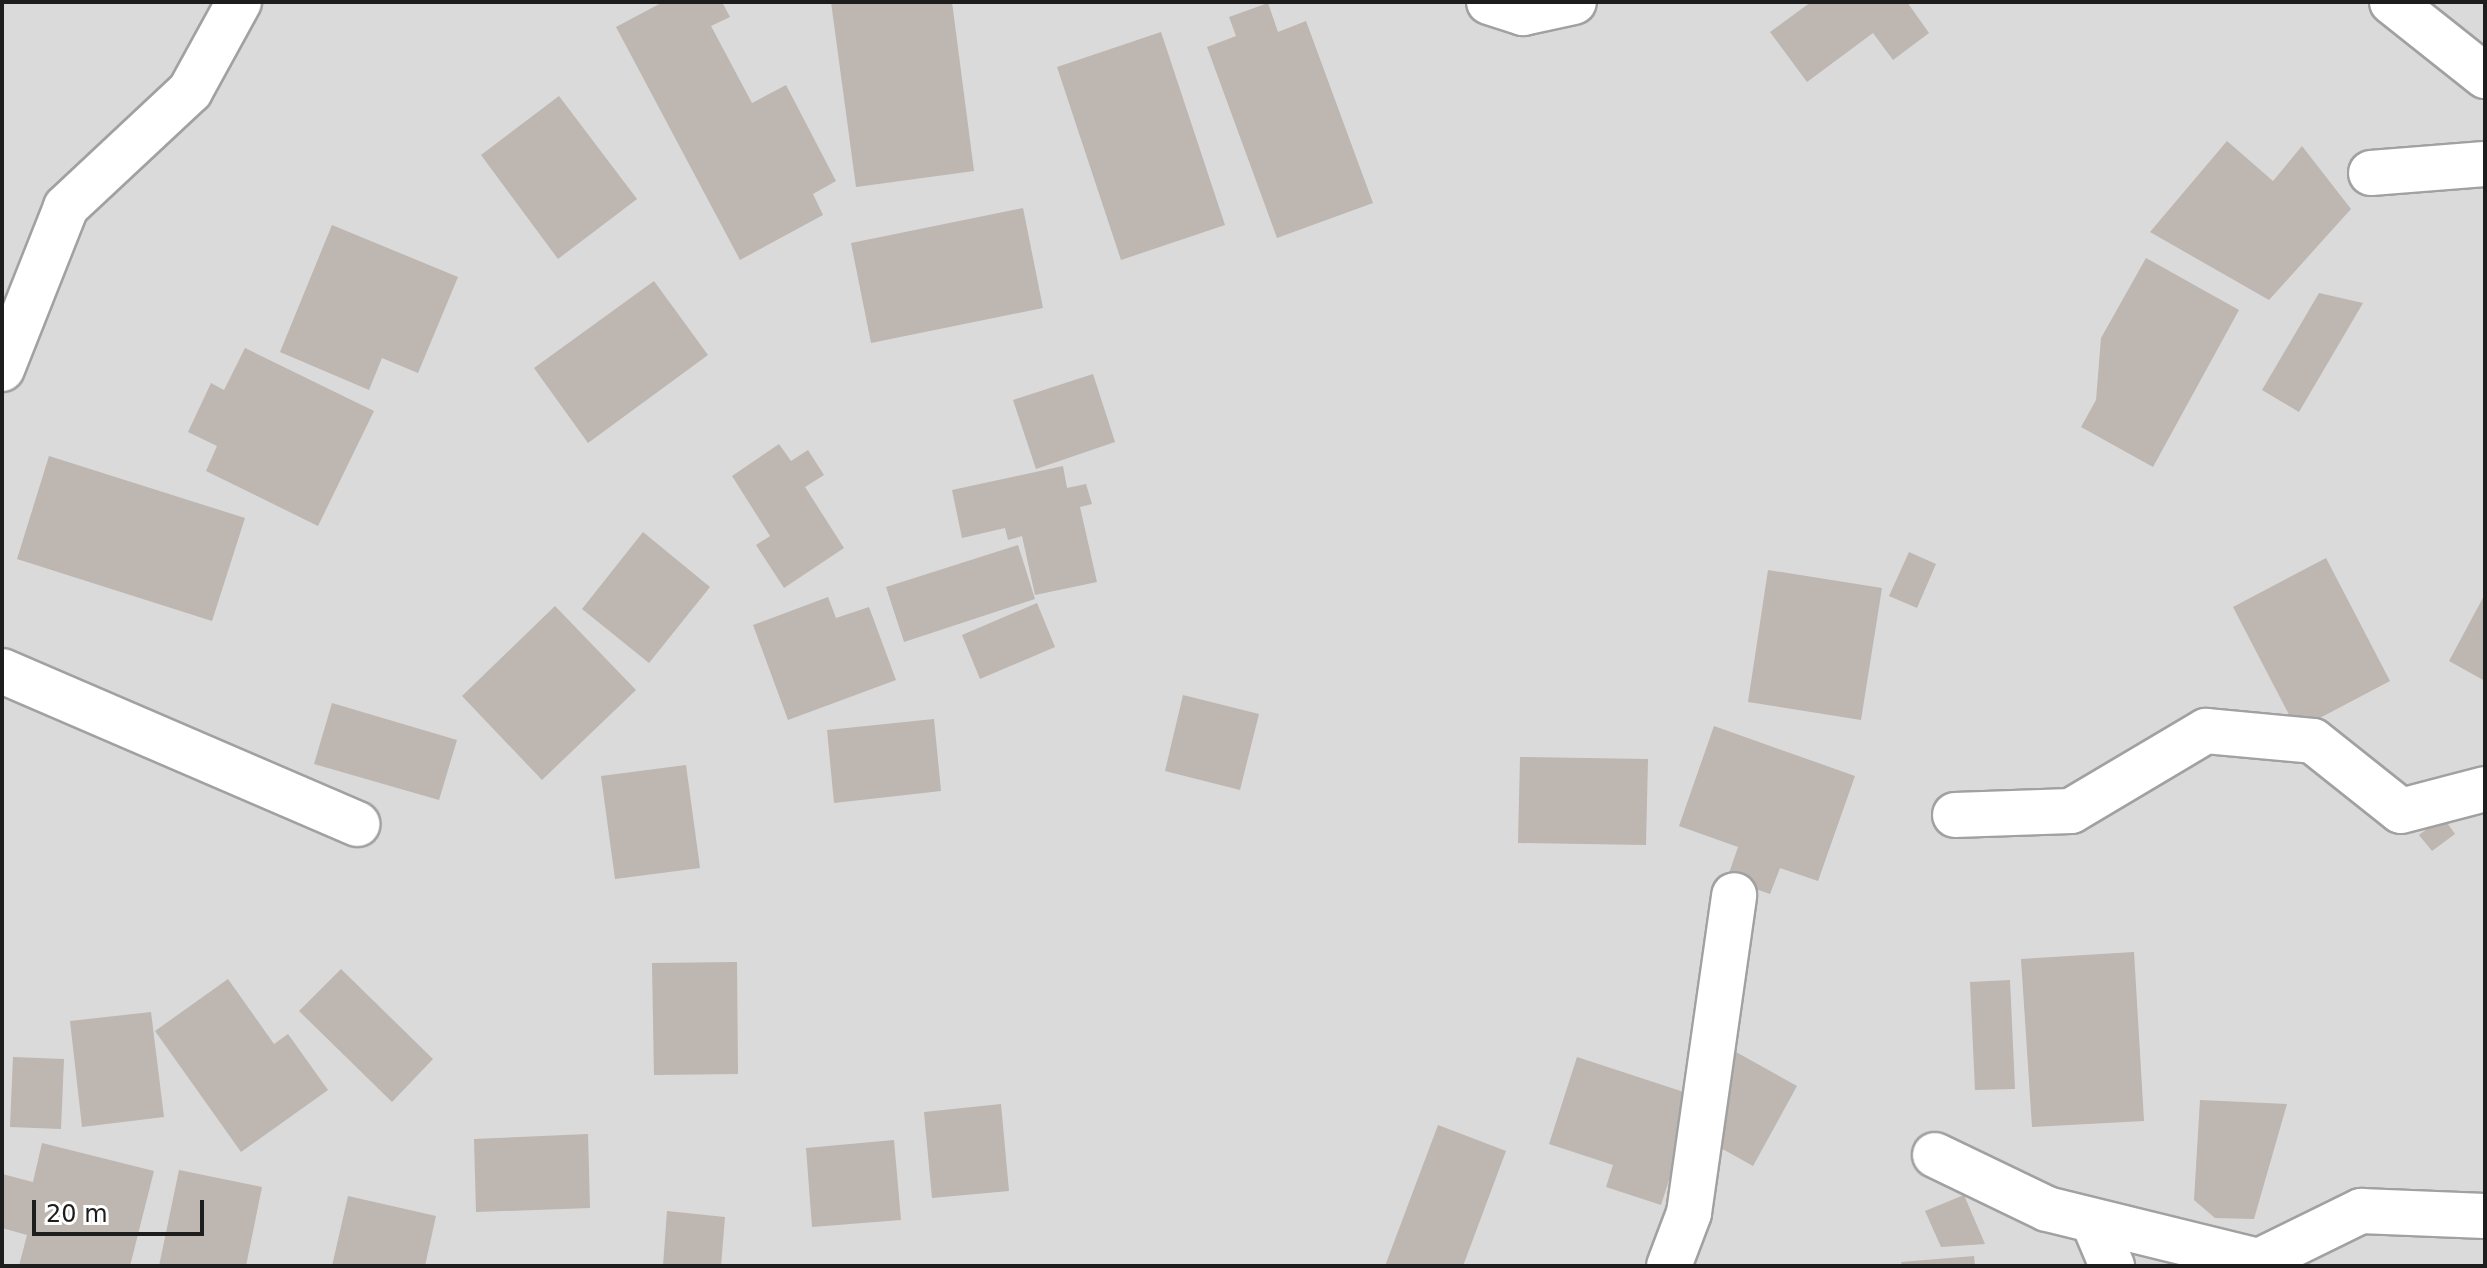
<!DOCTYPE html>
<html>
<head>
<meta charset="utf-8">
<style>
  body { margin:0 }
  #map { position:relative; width:2487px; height:1268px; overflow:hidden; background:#edeae4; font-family:"DejaVu Sans",sans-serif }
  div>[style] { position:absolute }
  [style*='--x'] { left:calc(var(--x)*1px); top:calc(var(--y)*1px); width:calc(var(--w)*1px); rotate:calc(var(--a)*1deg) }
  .residential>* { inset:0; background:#dbdada }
  .building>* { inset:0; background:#bdb6b1 }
  .roads { filter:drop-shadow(2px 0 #a1a1a1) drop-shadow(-2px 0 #a1a1a1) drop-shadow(0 2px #a1a1a1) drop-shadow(0 -2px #a1a1a1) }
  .minor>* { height:44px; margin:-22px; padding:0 22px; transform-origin:22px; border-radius:22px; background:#fff }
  span { translate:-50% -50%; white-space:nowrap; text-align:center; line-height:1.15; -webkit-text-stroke:6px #fff; paint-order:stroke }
  .frame { position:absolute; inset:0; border:4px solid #1d1d1d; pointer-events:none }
  .scale { position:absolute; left:32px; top:1200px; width:172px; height:36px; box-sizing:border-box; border:4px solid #1d1d1d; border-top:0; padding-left:10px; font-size:24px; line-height:28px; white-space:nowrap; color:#1d1d1d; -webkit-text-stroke:6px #fff; paint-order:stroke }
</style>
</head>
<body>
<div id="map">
  <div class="residential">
    <div style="clip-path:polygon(2px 2px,2485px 2px,2485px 1266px,2px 1266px)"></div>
  </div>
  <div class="building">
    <div style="clip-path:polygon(663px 2px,722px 2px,730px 17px,711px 26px,752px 103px,786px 85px,836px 181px,813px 194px,823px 215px,740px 260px,616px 27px)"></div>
    <div style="clip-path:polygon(831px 2px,952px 2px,974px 171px,856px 187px)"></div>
    <div style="clip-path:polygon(1811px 2px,1907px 2px,1929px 33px,1893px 60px,1873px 33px,1807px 82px,1770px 32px)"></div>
    <div style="clip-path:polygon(1268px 3px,1278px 32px,1306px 21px,1373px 203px,1277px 238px,1207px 47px,1236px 36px,1229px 17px)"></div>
    <div style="clip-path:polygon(1161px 32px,1225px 225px,1121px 260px,1057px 67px)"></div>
    <div style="clip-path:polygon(559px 96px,637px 199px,558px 259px,481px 155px)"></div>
    <div style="clip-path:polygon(2227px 141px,2273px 181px,2302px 146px,2351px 209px,2269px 300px,2150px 232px)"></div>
    <div style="clip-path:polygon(1023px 208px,1043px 308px,871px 343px,851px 243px)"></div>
    <div style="clip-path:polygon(332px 225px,458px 277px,418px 373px,382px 358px,369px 390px,280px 352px)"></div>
    <div style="clip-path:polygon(2146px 258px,2239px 310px,2153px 467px,2081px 427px,2096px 400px,2101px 338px)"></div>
    <div style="clip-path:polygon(654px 281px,708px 355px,588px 443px,534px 368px)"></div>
    <div style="clip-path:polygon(2319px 293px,2363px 303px,2299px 412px,2262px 390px)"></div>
    <div style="clip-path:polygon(245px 348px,374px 411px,318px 526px,206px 471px,217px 446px,188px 432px,211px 383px,224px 390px)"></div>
    <div style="clip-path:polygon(1093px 374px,1115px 442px,1036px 469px,1013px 400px)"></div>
    <div style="clip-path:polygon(779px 444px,791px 461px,808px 450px,824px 475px,805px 487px,844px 548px,784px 588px,756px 545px,770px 536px,732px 476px)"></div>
    <div style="clip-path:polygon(49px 456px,245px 518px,212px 621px,17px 559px)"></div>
    <div style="clip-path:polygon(1063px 466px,1067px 488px,1086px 484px,1092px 504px,1080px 507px,1097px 582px,1035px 595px,1022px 536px,1008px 540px,1005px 528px,962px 538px,952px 490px)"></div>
    <div style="clip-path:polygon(643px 532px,710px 587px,649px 663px,582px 609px)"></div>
    <div style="clip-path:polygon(1018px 545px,1035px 599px,904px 642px,886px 587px)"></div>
    <div style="clip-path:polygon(1909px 552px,1936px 564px,1917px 608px,1889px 596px)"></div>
    <div style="clip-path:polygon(2326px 558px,2390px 681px,2297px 730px,2233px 607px)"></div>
    <div style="clip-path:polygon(1768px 570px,1882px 588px,1861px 720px,1748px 702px)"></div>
    <div style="clip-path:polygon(2485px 594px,2485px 681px,2449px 661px)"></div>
    <div style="clip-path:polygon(828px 597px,836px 618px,869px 607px,896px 680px,788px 720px,753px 625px)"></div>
    <div style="clip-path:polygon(1037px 603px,1055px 647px,980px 679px,962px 635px)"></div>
    <div style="clip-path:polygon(555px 606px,636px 690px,542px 780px,462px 696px)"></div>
    <div style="clip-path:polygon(1183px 695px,1259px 714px,1240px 790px,1165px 771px)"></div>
    <div style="clip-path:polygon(332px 703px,457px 740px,439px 800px,314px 764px)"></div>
    <div style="clip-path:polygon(934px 719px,941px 791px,834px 803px,827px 730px)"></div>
    <div style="clip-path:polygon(1714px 726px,1855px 776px,1818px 881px,1780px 868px,1770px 894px,1727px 879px,1738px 847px,1679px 826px)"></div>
    <div style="clip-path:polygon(1520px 757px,1648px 759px,1646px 845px,1518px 843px)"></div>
    <div style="clip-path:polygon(686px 765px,700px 868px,615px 879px,601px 776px)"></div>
    <div style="clip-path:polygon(2443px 817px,2455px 834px,2432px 851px,2419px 835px)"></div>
    <div style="clip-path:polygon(2134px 952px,2144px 1121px,2032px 1127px,2021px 959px)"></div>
    <div style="clip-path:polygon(737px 962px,738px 1074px,654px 1075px,652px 963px)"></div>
    <div style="clip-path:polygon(341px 969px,433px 1059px,392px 1102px,299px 1011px)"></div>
    <div style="clip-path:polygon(228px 979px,274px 1044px,288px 1034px,328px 1090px,241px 1152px,155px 1031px)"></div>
    <div style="clip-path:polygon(2010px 980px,2015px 1089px,1975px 1090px,1970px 982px)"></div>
    <div style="clip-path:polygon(151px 1012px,164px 1117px,82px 1127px,70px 1021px)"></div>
    <div style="clip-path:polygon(1736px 1052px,1797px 1086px,1753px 1166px,1703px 1138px,1711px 1097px)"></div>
    <div style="clip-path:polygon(13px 1057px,64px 1059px,61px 1129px,10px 1127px)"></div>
    <div style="clip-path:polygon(1577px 1057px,1696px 1096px,1661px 1205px,1606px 1187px,1613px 1165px,1549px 1144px)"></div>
    <div style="clip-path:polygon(2200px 1100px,2287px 1104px,2254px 1219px,2215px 1218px,2194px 1200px)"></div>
    <div style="clip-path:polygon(1001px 1104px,1009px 1191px,932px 1198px,924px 1112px)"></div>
    <div style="clip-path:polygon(1438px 1125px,1506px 1151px,1463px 1266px,1385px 1266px)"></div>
    <div style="clip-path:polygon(588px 1134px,590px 1208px,476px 1212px,474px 1139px)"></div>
    <div style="clip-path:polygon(894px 1140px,901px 1220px,812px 1227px,806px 1148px)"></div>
    <div style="clip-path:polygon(42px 1143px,154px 1171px,130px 1266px,19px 1266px,27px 1235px,2px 1228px,2px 1174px,33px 1182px)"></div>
    <div style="clip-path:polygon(179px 1170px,262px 1187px,246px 1266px,159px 1266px)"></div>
    <div style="clip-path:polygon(1964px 1195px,1985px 1244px,1941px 1247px,1925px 1211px)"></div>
    <div style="clip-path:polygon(348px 1196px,436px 1216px,425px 1266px,332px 1266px)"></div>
    <div style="clip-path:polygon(667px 1211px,725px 1217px,721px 1266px,663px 1266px)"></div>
    <div style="clip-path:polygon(1974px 1256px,1975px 1266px,1902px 1266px,1901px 1262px)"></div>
  </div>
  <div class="roads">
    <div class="minor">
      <div style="--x:1489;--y:2;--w:36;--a:18"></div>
      <div style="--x:1523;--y:13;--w:52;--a:-12.2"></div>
      <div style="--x:2392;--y:2;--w:119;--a:38.5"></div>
      <div style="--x:2371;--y:173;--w:114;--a:-4.5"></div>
      <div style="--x:2;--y:369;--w:174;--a:-68.4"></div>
      <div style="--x:66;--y:207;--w:170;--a:-43.1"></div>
      <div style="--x:190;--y:91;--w:102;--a:-61.2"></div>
      <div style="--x:2;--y:671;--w:387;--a:23.3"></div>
      <div style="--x:1955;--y:815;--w:116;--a:-2"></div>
      <div style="--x:2071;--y:811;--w:157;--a:-30.7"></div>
      <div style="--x:2206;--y:731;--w:107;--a:5.3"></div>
      <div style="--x:2313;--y:741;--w:112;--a:38.5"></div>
      <div style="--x:2401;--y:811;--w:87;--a:-14.7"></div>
      <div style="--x:1935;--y:1155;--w:124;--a:25.7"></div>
      <div style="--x:2047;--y:1209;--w:218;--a:13.8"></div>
      <div style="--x:2259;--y:1261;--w:114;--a:-26.1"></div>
      <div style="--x:2361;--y:1211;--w:124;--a:2.3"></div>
      <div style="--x:2093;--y:1221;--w:49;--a:67.1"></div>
      <div style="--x:1669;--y:1266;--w:57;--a:-69.3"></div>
      <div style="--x:1689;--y:1213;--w:321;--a:-81.9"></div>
    </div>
  </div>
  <div class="frame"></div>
  <div class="scale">20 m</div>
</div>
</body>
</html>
